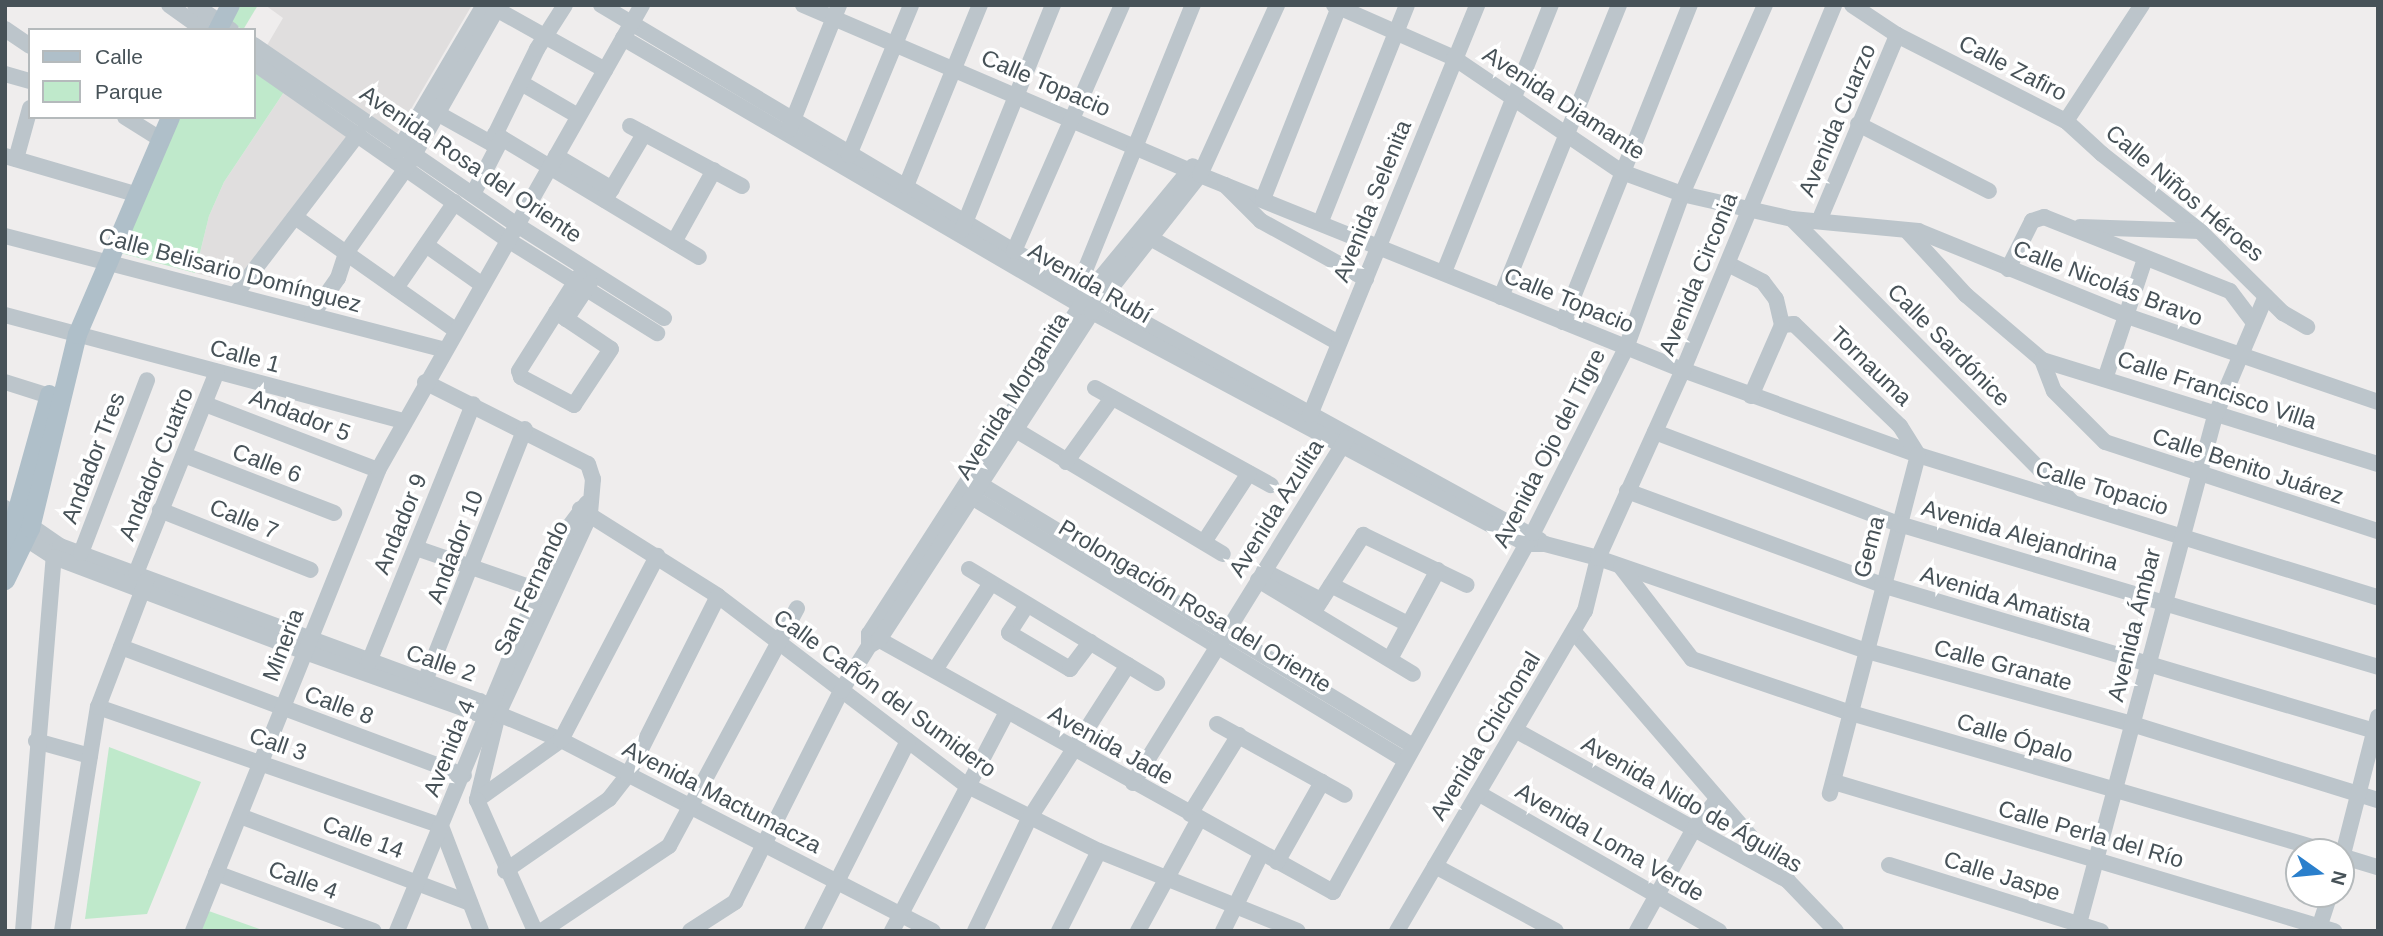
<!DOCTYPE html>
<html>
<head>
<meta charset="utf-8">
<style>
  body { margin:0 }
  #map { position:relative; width:2383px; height:936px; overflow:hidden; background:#efeded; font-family:Helvetica,sans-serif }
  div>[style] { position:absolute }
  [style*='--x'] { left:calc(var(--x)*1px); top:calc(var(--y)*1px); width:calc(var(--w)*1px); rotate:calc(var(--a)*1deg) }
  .education>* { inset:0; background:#e0dede }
  .green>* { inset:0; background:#bfe9cb }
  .minor>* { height:16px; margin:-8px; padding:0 8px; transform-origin:8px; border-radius:8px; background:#bcc5cb }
  .major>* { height:19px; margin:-9.5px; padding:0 9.5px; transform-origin:9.5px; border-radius:9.5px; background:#afbfc9 }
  span { translate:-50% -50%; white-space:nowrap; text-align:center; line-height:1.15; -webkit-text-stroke:7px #fff; paint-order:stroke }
  .street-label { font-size:23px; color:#475258 }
  .frame { position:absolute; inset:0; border:7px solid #475258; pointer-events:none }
  .legend { position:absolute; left:28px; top:28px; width:228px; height:91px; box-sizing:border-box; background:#fff; border:2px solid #b5babc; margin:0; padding:9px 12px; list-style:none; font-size:21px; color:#475258 }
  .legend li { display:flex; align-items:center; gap:14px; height:35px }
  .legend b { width:35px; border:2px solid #b5babc }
  .north { position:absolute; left:2285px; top:838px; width:70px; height:70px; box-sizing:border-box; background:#fff; border:2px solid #b5babc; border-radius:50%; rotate:105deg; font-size:19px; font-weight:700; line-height:28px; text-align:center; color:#475258 }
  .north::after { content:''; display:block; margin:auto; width:24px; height:32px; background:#2a7fcc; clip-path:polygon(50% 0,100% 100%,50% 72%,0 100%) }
</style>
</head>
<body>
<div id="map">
  <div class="education">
    <div style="clip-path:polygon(265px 5px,472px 5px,397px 133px,266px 47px,283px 18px)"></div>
    <div style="clip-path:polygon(286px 89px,350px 135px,238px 284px,195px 273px,209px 216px,224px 182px)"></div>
  </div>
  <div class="green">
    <div style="clip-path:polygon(235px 5px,258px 5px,243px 30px,227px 20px)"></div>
    <div style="clip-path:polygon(254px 67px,286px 89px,224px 182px,209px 216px,195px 273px,117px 252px,174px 117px,254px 117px)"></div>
    <div style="clip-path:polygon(109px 747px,201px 782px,147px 914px,85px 919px)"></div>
    <div style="clip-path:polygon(203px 909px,265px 931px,195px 931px)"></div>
  </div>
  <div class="minor">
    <div style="--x:169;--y:5;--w:43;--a:35.5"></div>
    <div style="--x:195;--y:5;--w:44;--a:34.8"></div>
    <div style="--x:601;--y:5;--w:481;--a:30.8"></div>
    <div style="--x:1014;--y:251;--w:600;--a:28.79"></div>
    <div style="--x:803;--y:5;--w:432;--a:23.2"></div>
    <div style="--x:1200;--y:175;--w:521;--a:21.99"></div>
    <div style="--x:1683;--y:370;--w:250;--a:19.9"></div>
    <div style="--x:1918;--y:455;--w:481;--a:17.2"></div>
    <div style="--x:1334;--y:5;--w:131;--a:23.8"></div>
    <div style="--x:1454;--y:58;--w:203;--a:34.2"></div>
    <div style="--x:1622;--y:172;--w:64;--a:20.1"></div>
    <div style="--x:1682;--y:194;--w:113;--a:12.8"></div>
    <div style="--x:1792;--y:219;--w:127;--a:5.4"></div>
    <div style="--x:1918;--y:231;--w:226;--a:22.1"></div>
    <div style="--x:2127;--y:316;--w:265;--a:18.9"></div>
    <div style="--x:1852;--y:5;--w:54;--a:33.7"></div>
    <div style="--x:1897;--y:35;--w:190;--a:27"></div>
    <div style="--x:2066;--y:121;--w:49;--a:42.5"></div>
    <div style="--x:2102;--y:154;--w:125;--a:38.2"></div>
    <div style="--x:2200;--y:231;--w:117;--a:44.7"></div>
    <div style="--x:2283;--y:313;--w:28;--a:30"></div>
    <div style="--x:496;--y:9;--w:125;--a:29.2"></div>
    <div style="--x:5;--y:29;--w:30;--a:34"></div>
    <div style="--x:623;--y:38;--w:543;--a:30.29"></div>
    <div style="--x:1092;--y:312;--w:493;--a:28.1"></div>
    <div style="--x:1527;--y:544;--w:18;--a:0"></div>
    <div style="--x:1545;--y:544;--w:55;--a:14.8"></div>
    <div style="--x:1598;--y:558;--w:285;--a:19.1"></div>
    <div style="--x:1867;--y:651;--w:275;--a:15.4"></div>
    <div style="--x:2132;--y:724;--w:257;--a:17.2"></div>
    <div style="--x:254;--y:45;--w:319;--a:34.4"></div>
    <div style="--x:517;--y:225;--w:174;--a:32.3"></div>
    <div style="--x:254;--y:63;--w:310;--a:34.9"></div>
    <div style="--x:508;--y:240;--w:176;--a:32"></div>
    <div style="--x:5;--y:74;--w:26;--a:16"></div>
    <div style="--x:523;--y:84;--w:64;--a:30.2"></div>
    <div style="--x:437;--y:113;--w:62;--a:29.1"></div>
    <div style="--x:491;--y:143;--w:105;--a:-63.9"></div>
    <div style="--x:537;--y:49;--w:52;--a:-57.5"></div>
    <div style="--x:125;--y:117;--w:40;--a:32"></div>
    <div style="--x:2066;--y:121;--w:139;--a:-56.8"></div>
    <div style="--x:1858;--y:124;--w:147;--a:27.1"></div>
    <div style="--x:630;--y:126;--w:127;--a:28.2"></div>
    <div style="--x:789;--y:130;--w:135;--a:-68.2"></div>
    <div style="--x:495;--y:134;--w:238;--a:31.1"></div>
    <div style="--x:398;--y:151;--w:169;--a:-59.5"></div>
    <div style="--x:849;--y:155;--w:162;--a:-67.5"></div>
    <div style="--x:5;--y:156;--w:135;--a:16.3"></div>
    <div style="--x:556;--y:156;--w:65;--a:30.5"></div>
    <div style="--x:16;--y:159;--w:53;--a:-74.6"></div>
    <div style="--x:1225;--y:185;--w:51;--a:45"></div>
    <div style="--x:1261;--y:221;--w:120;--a:28.9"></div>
    <div style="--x:906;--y:186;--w:196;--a:-67.8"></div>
    <div style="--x:473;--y:194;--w:63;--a:-62.6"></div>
    <div style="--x:1263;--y:199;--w:209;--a:-68.4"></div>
    <div style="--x:605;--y:200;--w:77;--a:-59.4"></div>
    <div style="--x:295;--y:217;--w:194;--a:35.2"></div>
    <div style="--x:1792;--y:219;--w:398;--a:45.3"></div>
    <div style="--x:1321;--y:221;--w:232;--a:-68.3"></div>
    <div style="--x:1819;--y:221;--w:202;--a:-67.2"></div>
    <div style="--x:2080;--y:227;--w:120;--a:1.9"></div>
    <div style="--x:962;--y:230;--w:243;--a:-68"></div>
    <div style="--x:1908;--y:232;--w:86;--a:47.4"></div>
    <div style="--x:1966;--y:295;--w:100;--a:40.5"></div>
    <div style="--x:2042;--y:360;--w:33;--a:69"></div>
    <div style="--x:2054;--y:391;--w:72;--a:45"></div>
    <div style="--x:2105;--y:442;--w:287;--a:18.1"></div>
    <div style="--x:1143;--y:234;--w:224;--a:29.1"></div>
    <div style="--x:5;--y:236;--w:451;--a:14.5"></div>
    <div style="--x:674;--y:242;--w:82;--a:-60.9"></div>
    <div style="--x:426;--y:245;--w:67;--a:35.3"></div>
    <div style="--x:1014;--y:251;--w:269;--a:-66.3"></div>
    <div style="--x:1728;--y:264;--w:39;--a:27"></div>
    <div style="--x:1763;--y:282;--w:21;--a:53"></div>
    <div style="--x:1776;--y:299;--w:27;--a:77"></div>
    <div style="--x:2008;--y:269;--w:54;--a:-63.4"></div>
    <div style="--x:2032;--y:221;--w:13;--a:-18"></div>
    <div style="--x:2044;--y:217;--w:200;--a:21.7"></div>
    <div style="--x:2230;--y:291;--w:36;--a:53"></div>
    <div style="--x:1444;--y:272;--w:288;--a:-68.2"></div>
    <div style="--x:396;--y:288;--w:104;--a:-55.5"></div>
    <div style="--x:235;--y:295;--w:203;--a:-52.6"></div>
    <div style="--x:1075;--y:295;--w:313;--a:-67.9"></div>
    <div style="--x:1501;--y:297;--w:315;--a:-68"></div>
    <div style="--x:556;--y:312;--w:66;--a:33.9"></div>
    <div style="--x:611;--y:349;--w:67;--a:123.5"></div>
    <div style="--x:574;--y:405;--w:60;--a:-152.2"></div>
    <div style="--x:521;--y:377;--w:6;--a:-108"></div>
    <div style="--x:519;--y:371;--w:112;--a:-57.7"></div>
    <div style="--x:5;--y:315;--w:411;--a:14.9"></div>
    <div style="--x:312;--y:315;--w:45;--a:-54.9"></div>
    <div style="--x:338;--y:278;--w:26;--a:-72"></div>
    <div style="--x:346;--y:253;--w:105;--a:-54.7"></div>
    <div style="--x:407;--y:167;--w:186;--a:-60.4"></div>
    <div style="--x:566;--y:319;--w:43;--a:-56.3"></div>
    <div style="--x:1563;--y:322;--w:341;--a:-68.2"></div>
    <div style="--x:1782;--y:325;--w:12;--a:-5"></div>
    <div style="--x:1794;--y:324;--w:147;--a:43.9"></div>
    <div style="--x:1900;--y:426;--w:34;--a:58"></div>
    <div style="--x:1918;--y:455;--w:350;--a:104.6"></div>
    <div style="--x:2042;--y:360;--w:352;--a:17.2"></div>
    <div style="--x:2105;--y:379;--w:126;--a:-71.6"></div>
    <div style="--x:5;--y:382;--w:46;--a:17.7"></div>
    <div style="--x:425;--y:382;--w:182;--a:26.7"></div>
    <div style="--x:588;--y:464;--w:16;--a:72"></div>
    <div style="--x:593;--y:479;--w:36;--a:95"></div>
    <div style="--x:590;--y:515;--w:219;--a:114.8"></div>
    <div style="--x:498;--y:714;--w:89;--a:103.7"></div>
    <div style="--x:1095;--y:388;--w:201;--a:28.9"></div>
    <div style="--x:1751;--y:396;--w:77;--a:-66.4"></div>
    <div style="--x:205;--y:404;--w:185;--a:20.9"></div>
    <div style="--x:1310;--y:415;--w:443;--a:-67.8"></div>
    <div style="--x:1009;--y:426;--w:249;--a:30.9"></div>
    <div style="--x:1655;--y:432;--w:261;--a:20.7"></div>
    <div style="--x:1899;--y:524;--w:500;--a:16.6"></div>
    <div style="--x:184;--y:455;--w:161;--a:21.1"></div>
    <div style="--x:1066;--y:462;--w:79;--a:-54.3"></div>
    <div style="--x:975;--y:481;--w:512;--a:31.17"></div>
    <div style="--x:1627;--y:491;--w:272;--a:20.2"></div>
    <div style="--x:1882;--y:585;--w:517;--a:16.51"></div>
    <div style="--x:965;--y:493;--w:515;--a:31.25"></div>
    <div style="--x:5;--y:508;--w:67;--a:34.6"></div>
    <div style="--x:60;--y:546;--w:448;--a:20.3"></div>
    <div style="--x:480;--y:701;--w:13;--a:45"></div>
    <div style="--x:489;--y:710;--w:78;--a:22.6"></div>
    <div style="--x:561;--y:740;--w:418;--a:27.2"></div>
    <div style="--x:580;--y:509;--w:163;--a:32.2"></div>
    <div style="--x:718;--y:596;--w:312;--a:37.3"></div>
    <div style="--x:966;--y:785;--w:148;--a:26.4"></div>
    <div style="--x:1099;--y:851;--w:214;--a:21.9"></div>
    <div style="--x:160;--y:510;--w:162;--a:21.7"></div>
    <div style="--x:17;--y:533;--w:44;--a:33"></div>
    <div style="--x:54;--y:557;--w:268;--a:20.7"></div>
    <div style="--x:305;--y:652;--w:182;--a:19.6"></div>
    <div style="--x:476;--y:713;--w:13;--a:-13"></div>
    <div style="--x:1204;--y:542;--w:82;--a:-56.9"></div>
    <div style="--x:416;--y:548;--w:129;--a:19"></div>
    <div style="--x:81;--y:553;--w:185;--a:-69.1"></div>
    <div style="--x:1621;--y:567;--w:116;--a:52.3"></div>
    <div style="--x:1692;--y:659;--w:168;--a:18.8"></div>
    <div style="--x:1851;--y:713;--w:497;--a:16.2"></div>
    <div style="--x:969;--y:569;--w:220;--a:31.2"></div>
    <div style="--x:1264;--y:571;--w:64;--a:27"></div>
    <div style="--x:136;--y:573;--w:217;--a:-68.1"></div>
    <div style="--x:1258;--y:580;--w:181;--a:31.2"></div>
    <div style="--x:1331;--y:585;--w:86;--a:26.9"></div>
    <div style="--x:1027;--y:605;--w:33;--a:123"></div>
    <div style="--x:1009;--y:633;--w:71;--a:30.5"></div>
    <div style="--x:1070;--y:669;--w:34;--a:-53"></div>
    <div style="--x:1313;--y:613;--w:93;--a:-57.3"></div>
    <div style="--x:1363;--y:535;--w:115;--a:25.7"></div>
    <div style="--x:1574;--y:632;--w:316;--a:49.2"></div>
    <div style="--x:869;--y:634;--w:531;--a:29.08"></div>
    <div style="--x:1333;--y:892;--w:411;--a:-60.9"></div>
    <div style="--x:1533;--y:533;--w:207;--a:-63.3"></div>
    <div style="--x:1626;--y:348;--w:164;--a:-70"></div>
    <div style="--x:1682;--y:194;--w:206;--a:-66.3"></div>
    <div style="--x:869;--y:644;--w:10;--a:-90"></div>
    <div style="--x:869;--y:634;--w:407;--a:-57.2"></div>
    <div style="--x:1089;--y:292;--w:163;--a:-50.5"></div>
    <div style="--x:121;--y:647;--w:366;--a:20.5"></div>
    <div style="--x:1390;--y:659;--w:101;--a:-61.7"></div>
    <div style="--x:369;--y:662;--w:278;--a:-68"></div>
    <div style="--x:935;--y:670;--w:103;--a:-57.2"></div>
    <div style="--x:425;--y:681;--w:271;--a:-68.4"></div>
    <div style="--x:98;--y:707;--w:363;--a:19.1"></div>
    <div style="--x:1217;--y:724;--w:146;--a:29"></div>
    <div style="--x:1515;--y:730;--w:312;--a:28.9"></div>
    <div style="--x:1788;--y:881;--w:69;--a:46.2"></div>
    <div style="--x:36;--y:741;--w:56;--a:15.5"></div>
    <div style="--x:1834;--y:782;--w:522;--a:16.59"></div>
    <div style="--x:1133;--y:783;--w:406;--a:-58.2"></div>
    <div style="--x:1478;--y:793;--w:278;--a:29.8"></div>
    <div style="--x:477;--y:800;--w:103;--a:-35.5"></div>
    <div style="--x:561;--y:740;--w:208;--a:-62.4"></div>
    <div style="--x:477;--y:800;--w:143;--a:66.1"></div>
    <div style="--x:1190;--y:814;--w:93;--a:-58.2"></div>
    <div style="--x:240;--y:816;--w:246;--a:20.7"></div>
    <div style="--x:441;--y:826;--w:112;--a:69.1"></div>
    <div style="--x:2341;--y:856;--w:39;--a:17"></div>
    <div style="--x:1277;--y:862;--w:92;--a:-60.6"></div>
    <div style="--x:2341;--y:862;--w:150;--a:-75.7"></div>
    <div style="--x:1889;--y:865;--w:222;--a:17.3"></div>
    <div style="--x:1435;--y:866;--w:137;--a:28.2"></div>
    <div style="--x:505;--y:871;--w:126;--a:-34.7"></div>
    <div style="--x:609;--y:799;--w:31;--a:-52"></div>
    <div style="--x:628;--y:775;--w:200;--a:-63.3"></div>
    <div style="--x:216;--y:873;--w:168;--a:20.2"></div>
    <div style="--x:23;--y:931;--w:375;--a:-85.3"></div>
    <div style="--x:62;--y:931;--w:227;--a:-80.9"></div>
    <div style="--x:98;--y:707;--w:135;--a:-69.1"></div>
    <div style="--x:193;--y:931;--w:497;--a:-68.1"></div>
    <div style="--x:378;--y:470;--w:535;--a:-60.41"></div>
    <div style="--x:397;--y:931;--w:369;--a:-67.5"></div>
    <div style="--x:538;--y:590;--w:69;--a:-64.2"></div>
    <div style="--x:568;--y:528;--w:31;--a:-53"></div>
    <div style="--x:542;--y:931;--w:153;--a:-33.8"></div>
    <div style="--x:669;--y:846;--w:270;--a:-61.7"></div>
    <div style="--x:690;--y:931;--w:54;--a:-32.8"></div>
    <div style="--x:735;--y:902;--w:236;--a:-63.3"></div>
    <div style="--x:841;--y:691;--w:53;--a:-58.1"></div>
    <div style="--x:869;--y:646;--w:12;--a:-31"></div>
    <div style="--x:879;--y:640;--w:391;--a:-57"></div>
    <div style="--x:1092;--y:312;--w:174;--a:-51.8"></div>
    <div style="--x:1200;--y:175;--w:187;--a:-65.6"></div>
    <div style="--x:812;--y:931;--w:213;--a:-63.2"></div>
    <div style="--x:892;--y:931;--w:247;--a:-62.3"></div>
    <div style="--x:975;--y:931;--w:124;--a:-64.3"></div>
    <div style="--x:1029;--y:819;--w:183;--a:-57.3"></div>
    <div style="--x:1059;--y:931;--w:89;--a:-63.4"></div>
    <div style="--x:1138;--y:931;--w:128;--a:-61.4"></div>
    <div style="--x:1223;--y:931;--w:86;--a:-63.7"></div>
    <div style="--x:1397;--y:931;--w:371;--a:-59.6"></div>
    <div style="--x:1585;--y:611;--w:55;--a:-76.2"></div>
    <div style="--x:1598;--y:558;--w:206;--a:-65.7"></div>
    <div style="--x:1683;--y:370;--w:395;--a:-67.5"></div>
    <div style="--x:1637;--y:931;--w:119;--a:-60.9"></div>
    <div style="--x:1695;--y:827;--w:36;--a:-51"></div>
    <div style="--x:2077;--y:931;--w:533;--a:-75"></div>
    <div style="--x:2215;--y:416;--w:130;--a:-67"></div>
    <div style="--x:2318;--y:931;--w:39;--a:-72"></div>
  </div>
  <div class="major">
    <div style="--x:217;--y:30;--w:28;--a:-63"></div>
    <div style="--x:5;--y:552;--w:164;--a:-74.4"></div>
    <div style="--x:5;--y:580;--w:58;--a:-64.3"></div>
    <div style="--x:30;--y:528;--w:200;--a:-76.4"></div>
    <div style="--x:77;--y:334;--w:236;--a:-66.8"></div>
  </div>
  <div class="street-label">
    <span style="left:2013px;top:68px;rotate:27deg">Calle Zafiro</span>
    <span style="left:1046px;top:83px;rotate:23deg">Calle Topacio</span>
    <span style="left:1564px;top:103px;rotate:33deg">Avenida Diamante</span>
    <span style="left:1837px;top:120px;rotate:-67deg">Avenida Cuarzo</span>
    <span style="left:471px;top:164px;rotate:34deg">Avenida Rosa del Oriente</span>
    <span style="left:2185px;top:193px;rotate:40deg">Calle Niños Héroes</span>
    <span style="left:1372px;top:201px;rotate:-68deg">Avenida Selenita</span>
    <span style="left:230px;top:270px;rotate:15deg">Calle Belisario Domínguez</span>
    <span style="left:1698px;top:274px;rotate:-68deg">Avenida Circonia</span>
    <span style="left:1090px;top:283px;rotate:30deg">Avenida Rubí</span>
    <span style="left:2108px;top:283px;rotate:21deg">Calle Nicolás Bravo</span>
    <span style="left:1569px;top:300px;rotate:22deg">Calle Topacio</span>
    <span style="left:1949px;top:345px;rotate:45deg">Calle Sardónice</span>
    <span style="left:245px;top:356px;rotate:15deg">Calle 1</span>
    <span style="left:1871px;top:366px;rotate:44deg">Tornauma</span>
    <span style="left:2217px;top:390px;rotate:18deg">Calle Francisco Villa</span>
    <span style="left:1012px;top:396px;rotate:-58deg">Avenida Morganita</span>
    <span style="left:300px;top:415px;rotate:21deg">Andador 5</span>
    <span style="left:1549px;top:448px;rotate:-63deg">Avenida Ojo del Tigre</span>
    <span style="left:93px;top:458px;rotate:-69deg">Andador Tres</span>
    <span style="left:267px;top:463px;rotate:21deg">Calle 6</span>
    <span style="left:156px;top:464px;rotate:-68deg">Andador Cuatro</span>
    <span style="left:2248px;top:466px;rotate:18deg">Calle Benito Juárez</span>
    <span style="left:2102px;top:488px;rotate:17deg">Calle Topacio</span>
    <span style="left:1276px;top:508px;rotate:-58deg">Avenida Azulita</span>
    <span style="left:244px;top:519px;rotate:22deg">Calle 7</span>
    <span style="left:400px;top:524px;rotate:-68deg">Andador 9</span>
    <span style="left:2020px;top:535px;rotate:16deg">Avenida Alejandrina</span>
    <span style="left:455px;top:547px;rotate:-69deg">Andador 10</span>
    <span style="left:1869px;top:547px;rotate:-75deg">Gema</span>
    <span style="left:531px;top:588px;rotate:-65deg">San Fernando</span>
    <span style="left:2006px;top:599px;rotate:17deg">Avenida Amatista</span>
    <span style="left:1195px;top:606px;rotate:31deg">Prolongación Rosa del Oriente</span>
    <span style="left:2134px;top:625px;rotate:-76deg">Avenida Ámbar</span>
    <span style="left:283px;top:645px;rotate:-69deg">Mineria</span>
    <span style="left:441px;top:663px;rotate:19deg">Calle 2</span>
    <span style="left:2003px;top:665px;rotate:15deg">Calle Granate</span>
    <span style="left:885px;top:693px;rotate:36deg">Calle Cañón del Sumidero</span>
    <span style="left:339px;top:705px;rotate:20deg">Calle 8</span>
    <span style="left:1485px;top:736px;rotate:-59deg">Avenida Chichonal</span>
    <span style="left:2015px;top:738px;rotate:17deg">Calle Ópalo</span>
    <span style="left:278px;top:744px;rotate:19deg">Call 3</span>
    <span style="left:1111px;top:745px;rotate:29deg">Avenida Jade</span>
    <span style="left:449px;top:748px;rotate:-68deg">Avenida 4</span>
    <span style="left:722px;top:797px;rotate:27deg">Avenida Mactumacza</span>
    <span style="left:1692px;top:804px;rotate:30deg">Avenida Nido de Águilas</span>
    <span style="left:2091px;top:834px;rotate:16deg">Calle Perla del Río</span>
    <span style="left:363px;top:837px;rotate:20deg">Calle 14</span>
    <span style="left:1610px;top:842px;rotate:30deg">Avenida Loma Verde</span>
    <span style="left:2002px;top:876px;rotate:17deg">Calle Jaspe</span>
    <span style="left:303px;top:880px;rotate:20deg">Calle 4</span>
  </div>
  <div class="frame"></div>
  <ul class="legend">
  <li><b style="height:9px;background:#afbfc9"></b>Calle</li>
  <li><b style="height:19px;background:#bfe9cb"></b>Parque</li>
  </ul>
  <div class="north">N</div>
</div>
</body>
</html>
